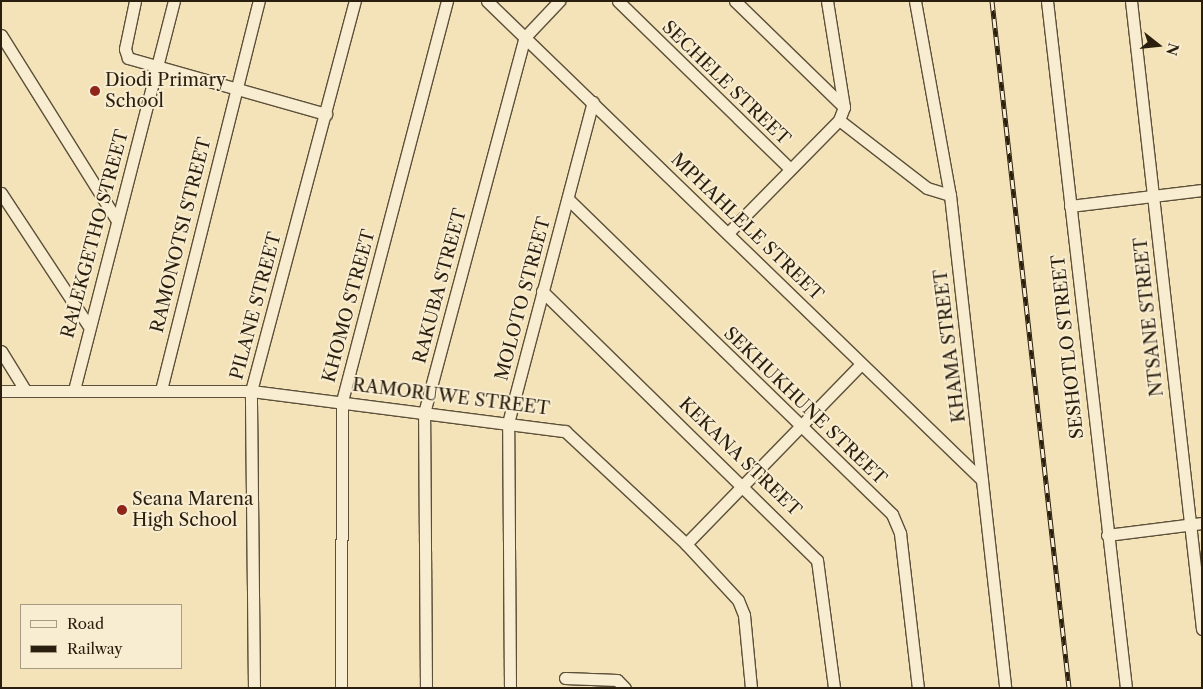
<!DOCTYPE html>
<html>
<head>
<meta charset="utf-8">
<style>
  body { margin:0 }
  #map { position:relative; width:1203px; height:689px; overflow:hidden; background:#f4e3b8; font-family:"Libre Caslon Text",serif }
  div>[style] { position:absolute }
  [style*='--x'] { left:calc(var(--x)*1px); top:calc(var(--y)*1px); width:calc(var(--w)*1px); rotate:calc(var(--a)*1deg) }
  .roads { filter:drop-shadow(1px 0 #5c5039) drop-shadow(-1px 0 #5c5039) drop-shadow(0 1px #5c5039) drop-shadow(0 -1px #5c5039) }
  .minor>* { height:11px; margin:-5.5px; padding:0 5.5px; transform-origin:5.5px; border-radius:5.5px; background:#f8edd1 }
  .rail>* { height:5px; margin-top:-2.5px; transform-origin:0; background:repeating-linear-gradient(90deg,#f8edd1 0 9px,#2a1f0f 0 18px); box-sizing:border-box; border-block:1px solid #2a1f0f }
  .dots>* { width:14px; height:14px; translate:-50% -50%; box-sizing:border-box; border:2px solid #f8edd1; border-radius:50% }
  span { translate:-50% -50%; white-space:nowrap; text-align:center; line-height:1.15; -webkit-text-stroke:4px #f8edd1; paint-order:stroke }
  .poi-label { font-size:18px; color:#2a1f0f }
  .left { translate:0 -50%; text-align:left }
  .street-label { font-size:18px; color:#2a1f0f }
  .frame { position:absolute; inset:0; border:2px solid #2a1f0f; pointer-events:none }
  .legend { position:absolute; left:20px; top:604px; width:162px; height:65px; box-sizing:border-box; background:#f8edd1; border:1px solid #a69b83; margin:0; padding:6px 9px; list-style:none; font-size:15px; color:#2a1f0f }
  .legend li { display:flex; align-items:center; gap:10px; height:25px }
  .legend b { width:25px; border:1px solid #a69b83 }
  .north { position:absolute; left:1133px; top:20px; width:50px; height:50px; -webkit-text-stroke:4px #f8edd1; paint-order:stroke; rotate:106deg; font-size:14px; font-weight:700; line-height:20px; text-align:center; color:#2a1f0f }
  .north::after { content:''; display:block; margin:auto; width:18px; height:22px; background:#2a1f0f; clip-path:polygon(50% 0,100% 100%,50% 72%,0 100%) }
</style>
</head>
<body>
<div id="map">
  <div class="roads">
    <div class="minor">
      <div style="--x:135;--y:1;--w:49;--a:101.8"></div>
      <div style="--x:125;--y:49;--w:9;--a:72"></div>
      <div style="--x:128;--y:58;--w:206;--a:15.8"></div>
      <div style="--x:487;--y:1;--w:689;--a:44.06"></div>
      <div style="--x:618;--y:1;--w:239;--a:44.3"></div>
      <div style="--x:735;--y:1;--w:152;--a:44.2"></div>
      <div style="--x:915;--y:1;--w:197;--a:79.8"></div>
      <div style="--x:950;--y:195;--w:496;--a:83.6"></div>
      <div style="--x:1047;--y:1;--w:692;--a:83.44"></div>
      <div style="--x:1131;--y:1;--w:632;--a:83.55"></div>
      <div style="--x:1;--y:35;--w:217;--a:58"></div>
      <div style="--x:839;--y:120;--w:111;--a:37.7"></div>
      <div style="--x:927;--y:188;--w:24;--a:17"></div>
      <div style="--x:1;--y:193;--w:158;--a:56.6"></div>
      <div style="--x:568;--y:199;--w:452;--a:44.2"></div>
      <div style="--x:892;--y:514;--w:21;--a:67"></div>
      <div style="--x:900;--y:533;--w:156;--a:83.4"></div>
      <div style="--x:1070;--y:206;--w:133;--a:-6.9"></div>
      <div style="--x:729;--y:232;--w:157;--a:-45.5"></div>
      <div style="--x:839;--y:120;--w:14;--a:-69"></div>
      <div style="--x:844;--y:107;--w:107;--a:-99.1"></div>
      <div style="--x:542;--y:291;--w:385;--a:44.4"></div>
      <div style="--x:817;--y:560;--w:129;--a:82.4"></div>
      <div style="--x:1;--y:351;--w:46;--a:58.4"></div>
      <div style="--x:74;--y:390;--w:402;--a:-75.6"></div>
      <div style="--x:161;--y:390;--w:401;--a:-75.9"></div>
      <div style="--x:1;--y:391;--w:250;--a:0"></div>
      <div style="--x:251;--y:391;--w:317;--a:7.3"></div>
      <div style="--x:565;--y:431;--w:166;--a:43"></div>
      <div style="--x:686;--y:544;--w:76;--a:47.1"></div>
      <div style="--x:738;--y:600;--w:16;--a:68"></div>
      <div style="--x:744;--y:615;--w:73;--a:84.5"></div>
      <div style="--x:1107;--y:535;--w:96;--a:-7.2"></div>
      <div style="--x:686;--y:544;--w:251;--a:-45.8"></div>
      <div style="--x:565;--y:678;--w:52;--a:2.2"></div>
      <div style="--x:617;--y:680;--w:11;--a:45"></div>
      <div style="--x:254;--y:688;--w:297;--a:-90.6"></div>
      <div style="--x:251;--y:391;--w:404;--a:-75.1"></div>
      <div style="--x:341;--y:688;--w:287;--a:-89.8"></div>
      <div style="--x:342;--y:401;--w:414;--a:-75.3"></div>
      <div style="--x:426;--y:688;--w:275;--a:-90.4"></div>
      <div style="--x:424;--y:413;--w:389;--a:-75"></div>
      <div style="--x:525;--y:37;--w:50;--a:-46.6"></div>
      <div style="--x:510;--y:688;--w:265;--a:-90.4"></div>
      <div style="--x:508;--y:423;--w:332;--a:-75.2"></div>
    </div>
  </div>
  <div class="rail">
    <div style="--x:992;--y:1;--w:691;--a:83.6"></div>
  </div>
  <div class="dots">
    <div style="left:95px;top:91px;background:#8f2418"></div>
    <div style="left:122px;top:510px;background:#8f2418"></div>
  </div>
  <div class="poi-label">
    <span class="left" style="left:105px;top:91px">Diodi Primary<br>School</span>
    <span class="left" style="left:132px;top:510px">Seana Marena<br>High School</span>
  </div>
  <div class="street-label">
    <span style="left:726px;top:83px;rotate:44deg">SECHELE STREET</span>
    <span style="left:747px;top:227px;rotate:44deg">MPHAHLELE STREET</span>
    <span style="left:95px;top:234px;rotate:-75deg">RALEKGETHO STREET</span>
    <span style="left:181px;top:235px;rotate:-76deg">RAMONOTSI STREET</span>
    <span style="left:440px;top:286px;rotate:-75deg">RAKUBA STREET</span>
    <span style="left:523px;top:299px;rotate:-75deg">MOLOTO STREET</span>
    <span style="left:256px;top:306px;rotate:-75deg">PILANE STREET</span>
    <span style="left:349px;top:306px;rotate:-75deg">KHOMO STREET</span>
    <span style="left:1149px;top:317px;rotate:-96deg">NTSANE STREET</span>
    <span style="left:950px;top:346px;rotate:-97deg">KHAMA STREET</span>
    <span style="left:1068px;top:347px;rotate:-96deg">SESHOTLO STREET</span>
    <span style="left:451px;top:397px;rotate:7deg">RAMORUWE STREET</span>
    <span style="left:805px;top:406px;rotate:44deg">SEKHUKHUNE STREET</span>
    <span style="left:740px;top:457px;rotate:44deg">KEKANA STREET</span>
  </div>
  <div class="frame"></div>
  <ul class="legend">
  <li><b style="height:6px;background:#f8edd1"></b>Road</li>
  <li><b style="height:6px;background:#2a1f0f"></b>Railway</li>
  </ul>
  <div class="north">N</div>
</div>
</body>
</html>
